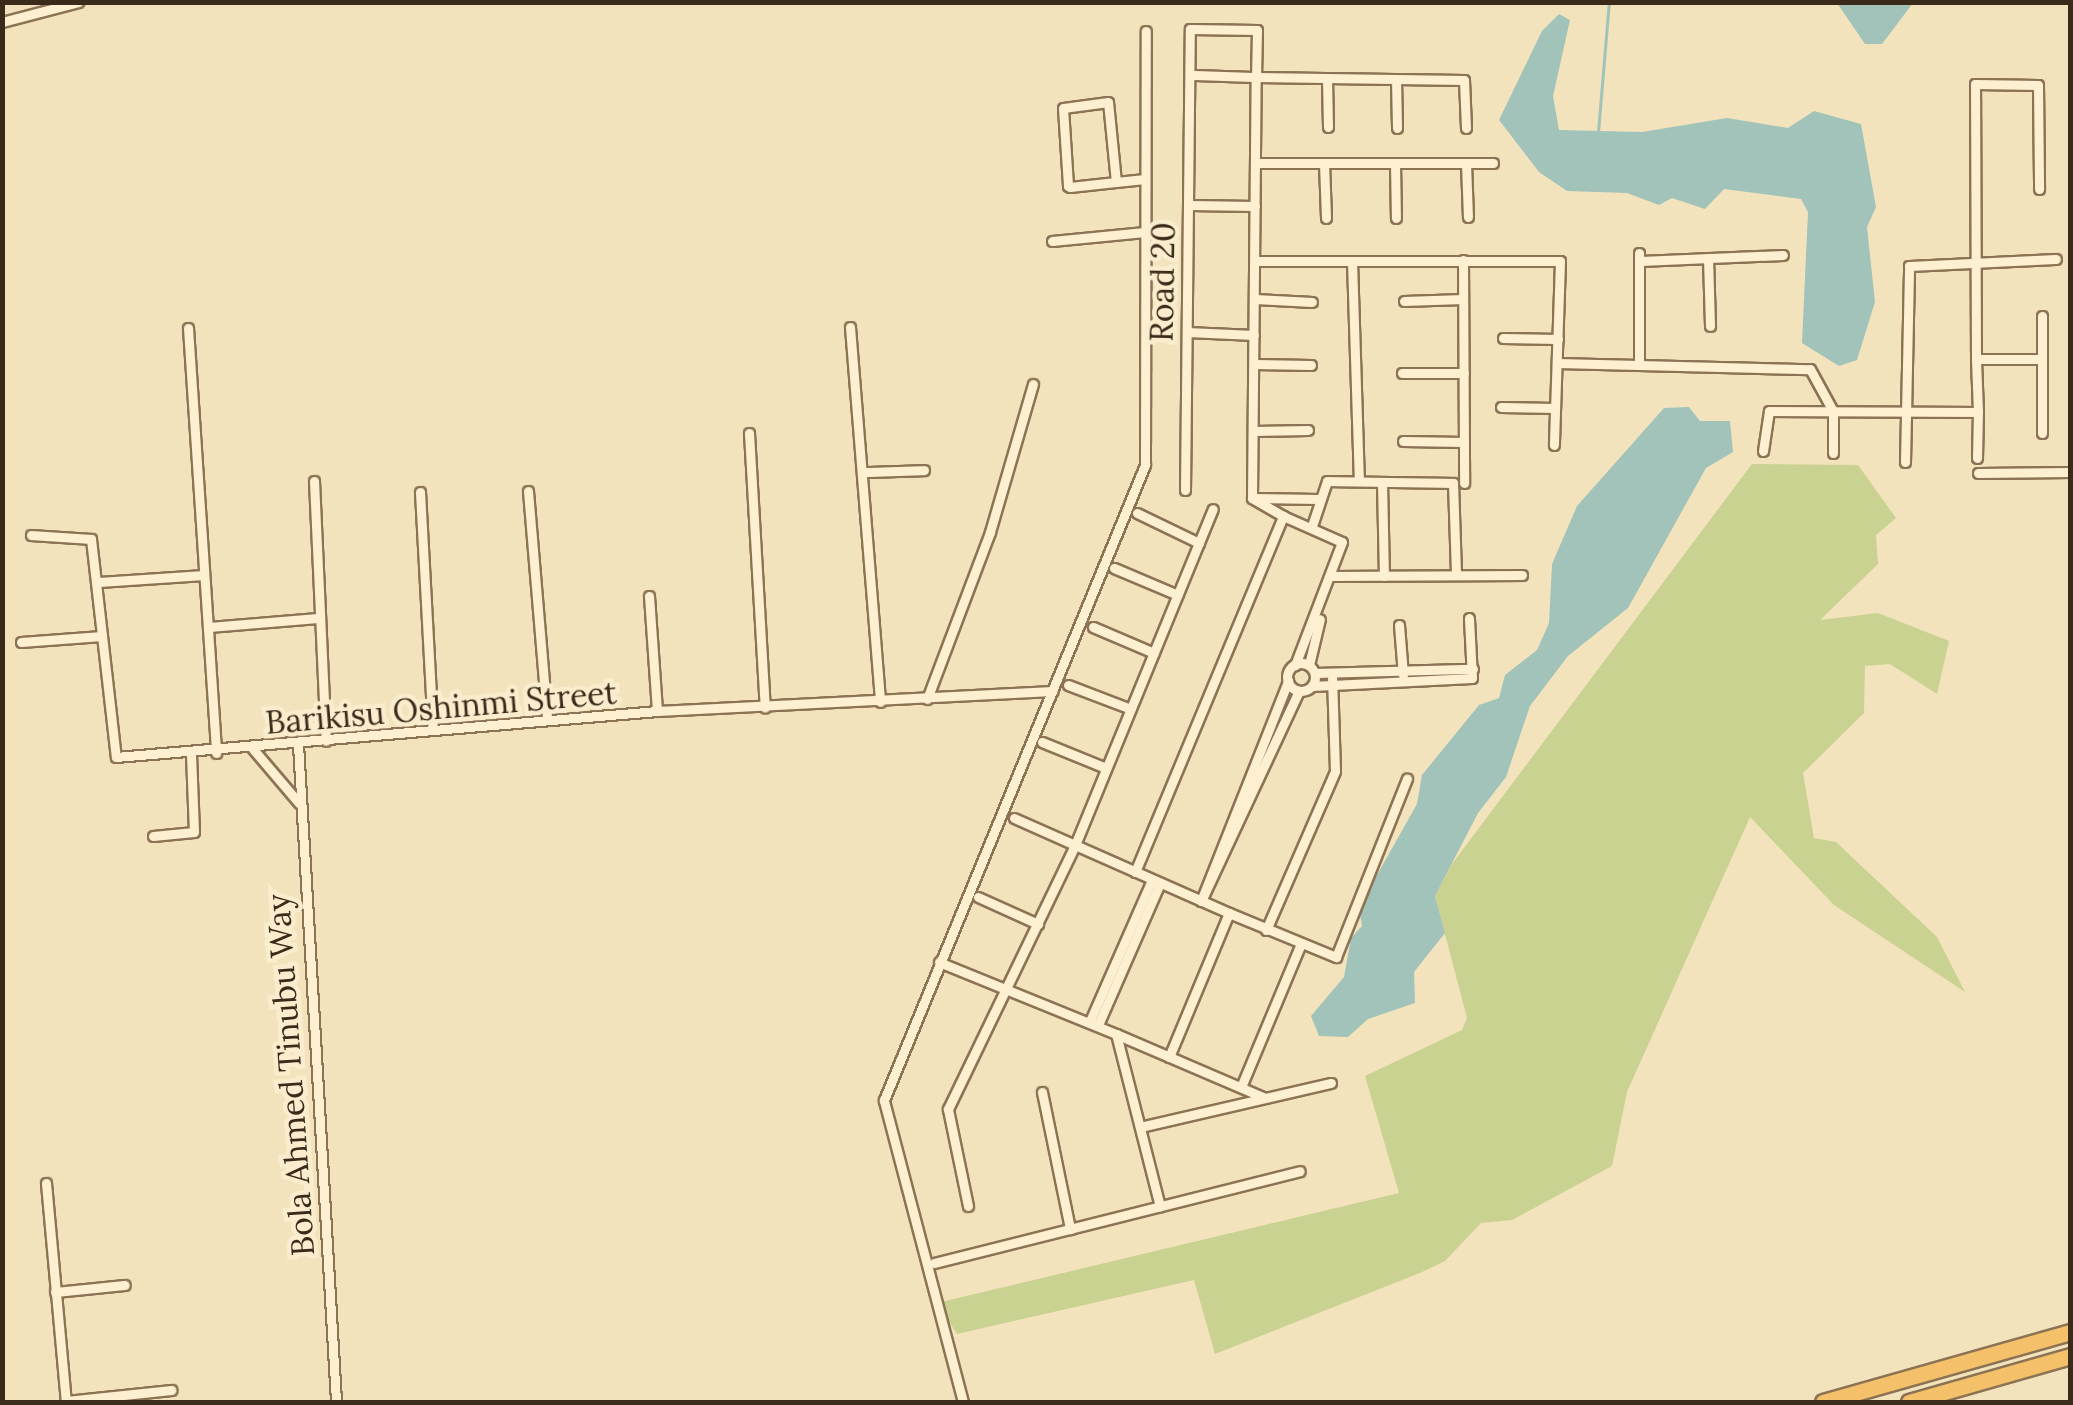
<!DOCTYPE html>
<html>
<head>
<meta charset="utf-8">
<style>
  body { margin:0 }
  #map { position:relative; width:2073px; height:1405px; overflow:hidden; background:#f3e3bd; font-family:Lora,serif }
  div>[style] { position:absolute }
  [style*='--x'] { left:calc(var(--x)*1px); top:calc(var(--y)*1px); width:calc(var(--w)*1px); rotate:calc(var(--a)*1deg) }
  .green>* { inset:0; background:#c9d290 }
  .water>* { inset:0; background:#a1c3ba }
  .stream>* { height:2.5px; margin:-1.25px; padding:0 1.25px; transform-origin:1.25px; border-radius:1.25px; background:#a1c3ba }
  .roads { filter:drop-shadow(2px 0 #8c7354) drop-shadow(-2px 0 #8c7354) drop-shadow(0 2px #8c7354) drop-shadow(0 -2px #8c7354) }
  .minor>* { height:9px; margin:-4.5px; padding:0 4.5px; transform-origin:4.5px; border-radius:4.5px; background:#fdf0d1 }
  .minor>.ring { margin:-4.5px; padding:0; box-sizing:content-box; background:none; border:9px solid #fdf0d1; border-radius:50% }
  .trunk>* { height:15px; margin:-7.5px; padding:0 7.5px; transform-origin:7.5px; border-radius:7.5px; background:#f4c069 }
  span { translate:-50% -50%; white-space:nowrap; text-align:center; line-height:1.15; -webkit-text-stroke:9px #f9edcd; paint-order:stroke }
  .street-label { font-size:32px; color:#3a2a1a }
  .frame { position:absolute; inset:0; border:5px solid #3a2a1a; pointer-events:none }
</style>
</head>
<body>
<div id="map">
  <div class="green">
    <div style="clip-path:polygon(1752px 464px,1858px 465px,1896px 518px,1876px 535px,1878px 564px,1820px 620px,1878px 613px,1949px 641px,1937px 694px,1890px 664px,1865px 666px,1864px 713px,1803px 773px,1814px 838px,1836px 842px,1937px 937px,1965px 992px,1834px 905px,1750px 817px,1627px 1092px,1612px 1166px,1512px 1220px,1481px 1223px,1445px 1261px,1420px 1273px,1215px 1354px,1194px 1280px,957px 1334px,937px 1303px,1399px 1193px,1365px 1076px,1462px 1030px,1467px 1018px,1435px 896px,1452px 864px)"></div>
  </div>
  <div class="water">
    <div style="clip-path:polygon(1837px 3px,1837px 2px,1913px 3px,1882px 44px,1865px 44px)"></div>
    <div style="clip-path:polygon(1559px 14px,1570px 20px,1553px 96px,1559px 130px,1642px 132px,1727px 118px,1788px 128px,1814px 111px,1861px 124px,1876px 207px,1867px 227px,1875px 302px,1857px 360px,1839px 366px,1802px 343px,1808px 212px,1801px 199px,1724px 189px,1705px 209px,1672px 198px,1659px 205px,1627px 193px,1567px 191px,1539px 172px,1499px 120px,1542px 31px)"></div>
    <div style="clip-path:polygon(1689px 407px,1700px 421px,1730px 421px,1733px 452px,1706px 468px,1628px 608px,1568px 656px,1530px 706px,1506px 777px,1478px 813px,1435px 896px,1445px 933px,1414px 972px,1415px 1003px,1368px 1019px,1348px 1037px,1319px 1036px,1311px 1016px,1344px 977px,1351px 938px,1362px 926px,1359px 907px,1417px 804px,1422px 775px,1479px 705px,1499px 698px,1505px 675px,1537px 650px,1549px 623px,1552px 564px,1577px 506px,1664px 408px)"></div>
  </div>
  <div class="stream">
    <div style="--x:1598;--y:132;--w:130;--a:-85.2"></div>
  </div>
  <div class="roads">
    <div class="minor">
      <div style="--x:2;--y:22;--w:79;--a:-14.7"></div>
      <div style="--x:1327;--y:79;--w:48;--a:88.8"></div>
      <div style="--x:1396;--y:79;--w:49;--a:88.8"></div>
      <div style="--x:1256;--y:163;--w:237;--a:0"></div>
      <div style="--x:1324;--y:163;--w:55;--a:87.9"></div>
      <div style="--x:1395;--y:163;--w:55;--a:89"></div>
      <div style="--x:1466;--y:163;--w:54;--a:87.9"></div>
      <div style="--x:1116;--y:182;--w:80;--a:-95.7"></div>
      <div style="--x:1108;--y:102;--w:45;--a:172.4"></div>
      <div style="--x:1063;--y:108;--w:78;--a:86.3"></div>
      <div style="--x:1068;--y:186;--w:2;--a:27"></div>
      <div style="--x:1070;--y:187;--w:46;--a:-6.2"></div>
      <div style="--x:1116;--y:182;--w:29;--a:-6"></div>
      <div style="--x:1189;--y:205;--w:66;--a:0.9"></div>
      <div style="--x:1052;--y:241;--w:93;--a:-5.5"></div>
      <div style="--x:1708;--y:258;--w:68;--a:88.3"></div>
      <div style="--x:1463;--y:260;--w:223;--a:89.7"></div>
      <div style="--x:1255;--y:261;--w:305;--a:0"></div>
      <div style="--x:1560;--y:261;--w:184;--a:91.9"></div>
      <div style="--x:1352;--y:261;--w:220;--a:88.2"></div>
      <div style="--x:1640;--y:261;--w:143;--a:-2.4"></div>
      <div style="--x:1255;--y:299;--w:57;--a:3"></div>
      <div style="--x:1404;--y:301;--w:59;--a:-1.9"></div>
      <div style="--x:2042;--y:316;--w:43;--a:90"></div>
      <div style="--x:850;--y:327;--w:376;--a:85.4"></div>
      <div style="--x:188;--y:328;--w:426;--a:86.2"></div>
      <div style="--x:1187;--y:332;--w:67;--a:2.6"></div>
      <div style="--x:1503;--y:338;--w:55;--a:1"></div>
      <div style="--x:1976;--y:359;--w:275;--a:-90.2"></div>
      <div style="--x:1975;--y:84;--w:63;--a:0.9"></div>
      <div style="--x:2038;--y:85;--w:104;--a:89.4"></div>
      <div style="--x:1557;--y:363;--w:253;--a:1.4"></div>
      <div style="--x:1810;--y:369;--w:48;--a:61.3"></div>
      <div style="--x:1833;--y:411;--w:42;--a:90"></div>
      <div style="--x:1254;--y:364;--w:57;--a:1"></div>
      <div style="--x:1639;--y:365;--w:112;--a:-90"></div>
      <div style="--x:1402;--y:373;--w:62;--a:0"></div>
      <div style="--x:1501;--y:407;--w:54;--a:1.1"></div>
      <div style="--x:1254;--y:431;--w:54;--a:-1.1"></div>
      <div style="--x:749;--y:433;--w:275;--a:86.7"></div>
      <div style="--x:1403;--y:441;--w:61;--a:0.9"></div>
      <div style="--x:1763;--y:451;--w:40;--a:-81.5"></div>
      <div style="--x:1769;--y:411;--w:209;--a:0.3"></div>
      <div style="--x:1978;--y:412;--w:53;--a:-92.2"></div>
      <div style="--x:1976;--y:359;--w:66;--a:0"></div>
      <div style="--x:2042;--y:359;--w:74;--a:90"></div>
      <div style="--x:1977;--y:458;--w:46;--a:-88.8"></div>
      <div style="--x:1905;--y:462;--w:196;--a:-88.8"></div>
      <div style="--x:1909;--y:266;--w:147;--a:-2.7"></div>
      <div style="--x:865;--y:472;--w:59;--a:-1.9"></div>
      <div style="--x:1978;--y:473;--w:92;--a:-0.6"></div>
      <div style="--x:314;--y:481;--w:260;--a:87.4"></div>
      <div style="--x:1382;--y:482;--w:94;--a:88.8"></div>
      <div style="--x:1185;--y:490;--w:461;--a:-89.4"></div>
      <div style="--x:1190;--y:29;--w:67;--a:0.9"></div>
      <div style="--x:1257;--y:30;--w:47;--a:91.2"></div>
      <div style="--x:1256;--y:77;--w:208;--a:0.8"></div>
      <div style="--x:1464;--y:80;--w:48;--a:87.6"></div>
      <div style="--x:528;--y:491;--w:229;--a:85.2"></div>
      <div style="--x:420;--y:492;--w:238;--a:86.9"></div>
      <div style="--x:1255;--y:498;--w:63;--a:0.9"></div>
      <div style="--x:1137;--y:513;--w:69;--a:25.8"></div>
      <div style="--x:1283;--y:516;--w:64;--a:23.8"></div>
      <div style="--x:1342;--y:542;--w:132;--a:110.9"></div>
      <div style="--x:1312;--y:526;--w:47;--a:-71.6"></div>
      <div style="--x:1327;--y:481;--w:126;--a:0.9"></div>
      <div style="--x:1453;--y:483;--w:92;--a:88.1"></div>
      <div style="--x:31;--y:535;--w:60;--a:3.8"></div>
      <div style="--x:91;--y:539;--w:219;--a:83.5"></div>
      <div style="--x:116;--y:757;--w:543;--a:-4.86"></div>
      <div style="--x:657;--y:711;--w:396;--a:-2.9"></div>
      <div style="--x:1114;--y:568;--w:69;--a:22.9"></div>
      <div style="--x:1333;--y:576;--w:189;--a:-0.3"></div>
      <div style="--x:99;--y:582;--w:105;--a:-3.8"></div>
      <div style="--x:649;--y:596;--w:115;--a:86"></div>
      <div style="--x:1399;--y:625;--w:50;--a:85.4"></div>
      <div style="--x:209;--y:627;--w:109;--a:-4.7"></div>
      <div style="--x:1093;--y:627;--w:66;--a:23.1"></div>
      <div style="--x:21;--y:642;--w:81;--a:-4.2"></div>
      <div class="ring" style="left:1287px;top:663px;width:19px;height:19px"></div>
      <div style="--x:1309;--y:665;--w:47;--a:-76.6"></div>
      <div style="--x:1315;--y:673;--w:158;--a:-1.5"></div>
      <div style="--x:1068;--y:685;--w:67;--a:20.9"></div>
      <div style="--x:1312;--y:686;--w:160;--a:-2.9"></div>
      <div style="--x:1472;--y:678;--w:60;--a:-92.9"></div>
      <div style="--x:927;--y:699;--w:178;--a:-69.3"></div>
      <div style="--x:990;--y:532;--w:154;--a:-73.8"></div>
      <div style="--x:1042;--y:742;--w:69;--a:22.1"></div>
      <div style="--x:298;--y:744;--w:659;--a:86.69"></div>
      <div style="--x:253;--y:749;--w:71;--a:49.6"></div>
      <div style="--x:1014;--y:818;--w:67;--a:23.9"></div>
      <div style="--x:1075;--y:845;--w:363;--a:-67.7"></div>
      <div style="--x:153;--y:836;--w:41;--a:-5.6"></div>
      <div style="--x:194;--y:832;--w:78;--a:-92.2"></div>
      <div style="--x:1135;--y:872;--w:386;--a:-67.4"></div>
      <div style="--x:1283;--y:516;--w:36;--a:-150"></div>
      <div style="--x:1252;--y:498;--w:421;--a:-89.5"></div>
      <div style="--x:1256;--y:77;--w:64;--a:-178.2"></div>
      <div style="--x:978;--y:897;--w:66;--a:24.2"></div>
      <div style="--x:1201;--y:901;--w:237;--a:-68.4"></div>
      <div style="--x:1201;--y:901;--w:232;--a:-65"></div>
      <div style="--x:1266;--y:930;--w:173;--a:-66.5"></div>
      <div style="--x:1335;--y:771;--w:95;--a:-91.8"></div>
      <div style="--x:939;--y:962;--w:191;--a:22.1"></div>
      <div style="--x:1116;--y:1034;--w:178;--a:75.7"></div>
      <div style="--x:1090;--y:1021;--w:154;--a:-66.3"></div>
      <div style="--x:1098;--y:1025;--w:155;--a:-66.4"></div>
      <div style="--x:1116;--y:1034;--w:162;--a:23.2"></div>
      <div style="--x:1169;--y:1057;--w:156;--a:-67.4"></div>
      <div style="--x:1229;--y:913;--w:116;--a:22.4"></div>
      <div style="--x:1336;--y:957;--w:192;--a:-68.3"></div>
      <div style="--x:1241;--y:1087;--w:153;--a:-67.3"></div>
      <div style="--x:1042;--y:1092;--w:140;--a:78.4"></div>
      <div style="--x:1140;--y:1127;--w:196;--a:-13"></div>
      <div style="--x:46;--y:1183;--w:220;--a:84.8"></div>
      <div style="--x:968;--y:1206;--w:99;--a:-101.7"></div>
      <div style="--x:948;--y:1109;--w:293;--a:-64.3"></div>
      <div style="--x:1075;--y:845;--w:168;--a:23.8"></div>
      <div style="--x:934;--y:1263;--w:377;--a:-14.1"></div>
      <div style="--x:55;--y:1292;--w:70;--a:-5.7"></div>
      <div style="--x:66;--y:1401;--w:106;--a:-6"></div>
      <div style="--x:963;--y:1402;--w:312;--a:-104.7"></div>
      <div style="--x:884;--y:1100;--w:687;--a:-67.66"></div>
      <div style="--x:1145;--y:465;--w:434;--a:-89.9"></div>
    </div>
    <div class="trunk">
      <div style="--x:1823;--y:1402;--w:257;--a:-15.8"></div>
      <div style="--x:1909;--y:1402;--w:167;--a:-15.9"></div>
    </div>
  </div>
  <div class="street-label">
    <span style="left:1163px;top:282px;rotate:-89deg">Road 20</span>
    <span style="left:441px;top:708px;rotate:-5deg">Barikisu Oshinmi Street</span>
    <span style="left:291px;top:1075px;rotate:-94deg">Bola Ahmed Tinubu Way</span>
  </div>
  <div class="frame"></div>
</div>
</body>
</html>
